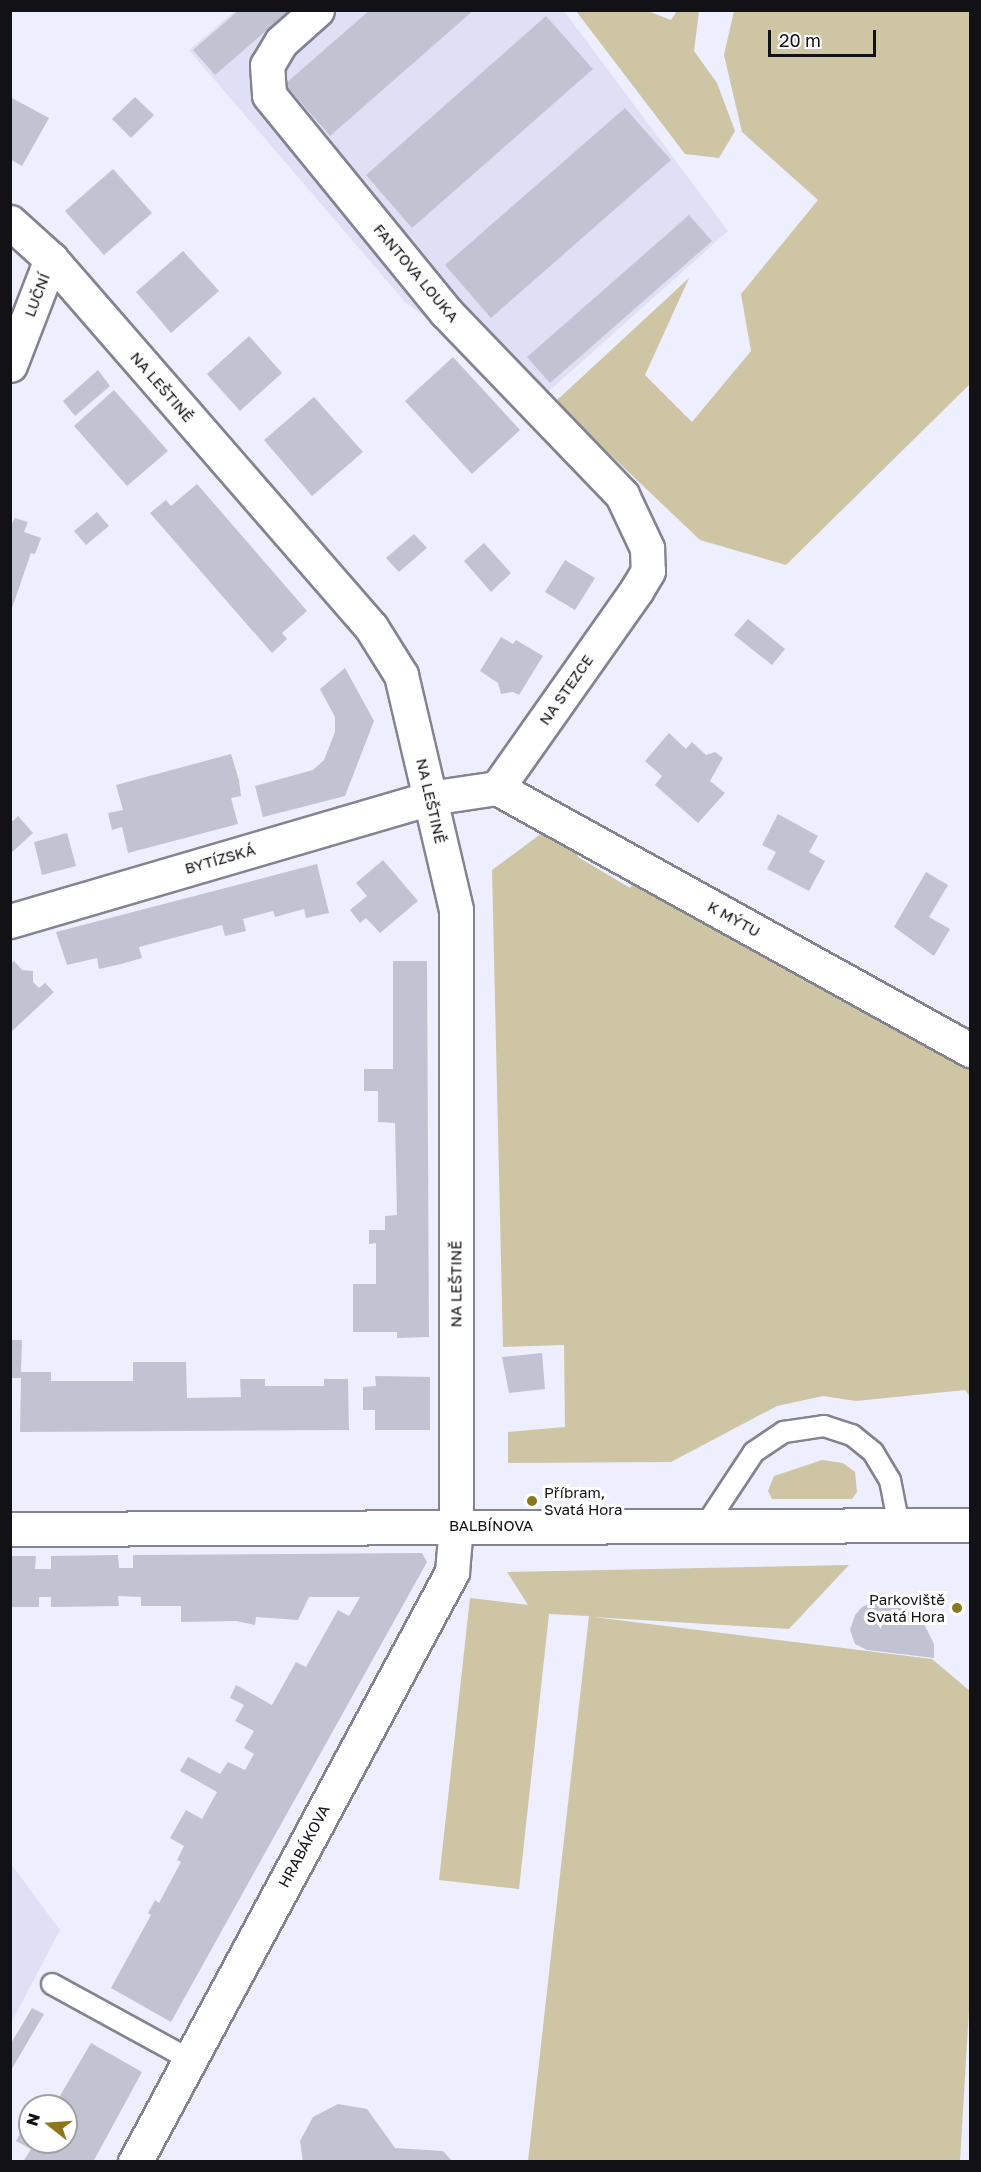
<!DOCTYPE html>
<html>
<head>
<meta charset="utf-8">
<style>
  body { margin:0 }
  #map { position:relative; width:981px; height:2172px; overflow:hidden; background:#edeefe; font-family:"Golos Text",sans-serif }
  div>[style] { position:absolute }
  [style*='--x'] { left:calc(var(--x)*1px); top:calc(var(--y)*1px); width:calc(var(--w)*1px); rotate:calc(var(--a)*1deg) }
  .built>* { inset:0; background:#dfe0f6 }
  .green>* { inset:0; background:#cdc5a4 }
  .building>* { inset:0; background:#c2c3d2 }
  .roads { filter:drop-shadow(2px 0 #838391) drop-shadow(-2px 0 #838391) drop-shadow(0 2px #838391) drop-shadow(0 -2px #838391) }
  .service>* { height:20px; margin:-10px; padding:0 10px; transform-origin:10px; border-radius:10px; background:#fff }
  .minor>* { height:33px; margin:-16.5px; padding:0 16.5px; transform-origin:16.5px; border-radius:16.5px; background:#fff }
  .secondary>* { height:33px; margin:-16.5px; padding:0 16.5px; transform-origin:16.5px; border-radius:16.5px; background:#fff }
  .dots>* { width:16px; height:16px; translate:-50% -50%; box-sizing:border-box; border:3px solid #fff; border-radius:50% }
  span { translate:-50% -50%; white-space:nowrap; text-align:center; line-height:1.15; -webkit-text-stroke:6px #fff; paint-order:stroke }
  .street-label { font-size:15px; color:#111116 }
  .poi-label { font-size:15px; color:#111116 }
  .left { translate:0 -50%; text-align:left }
  .right { translate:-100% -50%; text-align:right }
  .frame { position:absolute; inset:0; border:12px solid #111116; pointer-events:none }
  .north { position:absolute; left:18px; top:2094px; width:60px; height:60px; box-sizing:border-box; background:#fff; border:2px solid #a0a0a2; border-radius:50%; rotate:287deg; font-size:16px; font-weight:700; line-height:24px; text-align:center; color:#111116 }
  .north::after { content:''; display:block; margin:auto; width:21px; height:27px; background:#8b781d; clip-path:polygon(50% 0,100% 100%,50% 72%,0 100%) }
  .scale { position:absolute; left:768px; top:30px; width:108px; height:27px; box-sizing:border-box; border:3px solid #111116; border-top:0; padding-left:8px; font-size:18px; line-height:21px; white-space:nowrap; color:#111116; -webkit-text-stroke:4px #fff; paint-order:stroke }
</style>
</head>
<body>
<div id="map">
  <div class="built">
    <div style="clip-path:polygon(235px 11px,564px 11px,728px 231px,538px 401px,405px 302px,189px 50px)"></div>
    <div style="clip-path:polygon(11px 1864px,60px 1930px,11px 2023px)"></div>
  </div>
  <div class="green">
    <div style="clip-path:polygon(576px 11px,648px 11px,671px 20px,677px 11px,699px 11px,694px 51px,717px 83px,735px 131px,719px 158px,685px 154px)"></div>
    <div style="clip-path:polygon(734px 11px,970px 11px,970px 384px,786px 565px,700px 540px,555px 402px,689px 278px,645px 375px,692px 422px,751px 351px,741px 294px,818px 200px,742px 132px,724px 55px)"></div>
    <div style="clip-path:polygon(546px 830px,575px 845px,578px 857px,630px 888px,636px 879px,970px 1059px,970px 1397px,965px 1390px,856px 1401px,823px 1396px,777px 1406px,671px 1462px,508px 1463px,508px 1432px,565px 1427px,564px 1345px,503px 1347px,492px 870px)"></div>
    <div style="clip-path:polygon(822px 1460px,843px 1463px,855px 1472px,857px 1492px,852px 1499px,772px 1499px,768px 1491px,774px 1476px)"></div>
    <div style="clip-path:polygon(849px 1565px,789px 1629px,593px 1617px,932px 1659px,970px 1691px,970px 1994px,960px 2161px,528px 2161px,589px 1616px,549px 1614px,519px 1889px,439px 1880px,470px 1598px,528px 1605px,507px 1572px)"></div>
  </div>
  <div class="building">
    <div style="clip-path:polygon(239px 10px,290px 10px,215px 75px,193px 50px)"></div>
    <div style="clip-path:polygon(370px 10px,474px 10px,330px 136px,285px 84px)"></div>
    <div style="clip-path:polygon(546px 16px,593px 69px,412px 228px,366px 175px)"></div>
    <div style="clip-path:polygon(10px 97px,49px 118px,22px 166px,10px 159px)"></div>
    <div style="clip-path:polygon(135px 97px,154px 115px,131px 138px,112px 119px)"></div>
    <div style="clip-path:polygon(625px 108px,671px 160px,491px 318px,445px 265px)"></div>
    <div style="clip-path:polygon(113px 169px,152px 213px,104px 255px,65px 211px)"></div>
    <div style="clip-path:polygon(689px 215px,712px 241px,550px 383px,527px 357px)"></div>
    <div style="clip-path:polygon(183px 251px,219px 291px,171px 333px,136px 292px)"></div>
    <div style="clip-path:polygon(249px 336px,282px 373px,240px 411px,207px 374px)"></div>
    <div style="clip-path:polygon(453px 357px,520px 430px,472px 474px,405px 401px)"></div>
    <div style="clip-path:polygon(98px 370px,110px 386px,75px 416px,63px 401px)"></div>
    <div style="clip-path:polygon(114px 390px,168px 451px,127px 486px,74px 426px)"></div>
    <div style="clip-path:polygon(314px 397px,363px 452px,312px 496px,264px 440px)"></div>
    <div style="clip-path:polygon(197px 484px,307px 611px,282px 633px,287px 639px,272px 653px,150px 513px,166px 500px,171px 506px)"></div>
    <div style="clip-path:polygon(97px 512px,109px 526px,86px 545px,74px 531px)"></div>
    <div style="clip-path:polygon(15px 518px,28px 522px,24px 532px,41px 538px,35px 554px,31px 553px,11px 611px,10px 527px)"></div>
    <div style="clip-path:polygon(414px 534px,427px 548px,399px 572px,386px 558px)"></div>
    <div style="clip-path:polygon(484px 543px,511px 573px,491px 592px,464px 561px)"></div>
    <div style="clip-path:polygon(565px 560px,595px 578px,575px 610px,545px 592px)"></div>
    <div style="clip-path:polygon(748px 619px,785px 649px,772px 665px,734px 635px)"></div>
    <div style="clip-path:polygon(501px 637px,513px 644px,516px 640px,543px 656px,519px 695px,513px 692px,501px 694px,498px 683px,480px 671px)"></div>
    <div style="clip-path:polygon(345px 668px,374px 721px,345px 796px,263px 817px,255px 786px,313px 770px,324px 760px,335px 732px,335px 717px,320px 689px)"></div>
    <div style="clip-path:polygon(669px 733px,686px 749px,692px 742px,706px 755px,715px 752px,723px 758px,710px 781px,725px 793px,698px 823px,655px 785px,662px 776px,645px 761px)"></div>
    <div style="clip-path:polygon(231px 754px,239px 780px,241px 796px,231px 798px,238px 824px,128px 853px,122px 827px,112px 830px,108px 813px,123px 810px,116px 785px)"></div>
    <div style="clip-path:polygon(778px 814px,818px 836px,809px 852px,825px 861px,809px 891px,767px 869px,776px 852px,762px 845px)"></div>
    <div style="clip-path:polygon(18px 816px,33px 833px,10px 854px,10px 819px,13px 821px)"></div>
    <div style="clip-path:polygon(67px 833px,76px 866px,42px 875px,34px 842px)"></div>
    <div style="clip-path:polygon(383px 860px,418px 901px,380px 933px,366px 918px,360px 923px,350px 910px,367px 896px,356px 883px)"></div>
    <div style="clip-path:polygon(317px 864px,329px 913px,306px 918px,304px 909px,275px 917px,273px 911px,243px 919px,246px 931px,225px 936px,222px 925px,139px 947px,142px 958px,121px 964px,99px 969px,97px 958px,67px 965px,56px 932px)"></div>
    <div style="clip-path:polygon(926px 872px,948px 885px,929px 917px,950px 929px,934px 956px,894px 927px)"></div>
    <div style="clip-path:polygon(14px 961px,22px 970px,33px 971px,33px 982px,39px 988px,45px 983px,54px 992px,10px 1033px,10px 964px)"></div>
    <div style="clip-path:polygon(393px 961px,427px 961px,429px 1337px,397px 1338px,397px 1332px,353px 1332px,353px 1284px,376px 1284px,376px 1243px,369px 1244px,369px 1230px,385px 1230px,385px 1216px,397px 1215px,395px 1123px,378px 1122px,378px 1091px,364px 1091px,364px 1069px,393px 1069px)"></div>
    <div style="clip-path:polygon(10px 1340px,22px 1340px,21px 1372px,51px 1372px,51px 1381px,133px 1381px,133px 1362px,186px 1362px,187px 1398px,241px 1397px,240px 1379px,265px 1379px,265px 1386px,324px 1386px,324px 1379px,348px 1379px,349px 1430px,20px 1432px,21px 1378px,10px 1378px)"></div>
    <div style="clip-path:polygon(542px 1353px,545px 1389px,509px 1393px,502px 1357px)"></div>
    <div style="clip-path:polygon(375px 1376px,430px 1377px,430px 1430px,375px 1430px,375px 1410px,363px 1410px,363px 1387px,376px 1386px)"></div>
    <div style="clip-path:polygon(422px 1553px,427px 1562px,171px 2022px,111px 1988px,151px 1915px,148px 1913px,155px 1900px,159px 1903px,181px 1862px,177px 1860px,184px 1846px,170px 1838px,186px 1810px,202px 1819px,217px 1792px,180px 1771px,188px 1757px,220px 1774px,228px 1762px,245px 1770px,254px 1754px,244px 1748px,254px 1731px,235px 1721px,244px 1705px,230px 1698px,236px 1685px,272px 1705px,296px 1662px,306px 1667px,338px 1610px,349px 1616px,360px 1597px,309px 1597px,298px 1620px,256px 1617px,255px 1625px,236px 1621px,181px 1622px,181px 1606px,141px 1606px,141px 1597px,118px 1596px,119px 1606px,51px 1607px,51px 1597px,39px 1597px,39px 1607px,10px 1607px,10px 1556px,36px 1556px,35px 1569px,51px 1569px,51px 1556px,118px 1555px,119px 1568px,133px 1568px,133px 1555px)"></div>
    <div style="clip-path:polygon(879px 1599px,902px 1604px,922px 1620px,934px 1644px,934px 1658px,867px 1650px,855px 1644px,850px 1630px,855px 1615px,862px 1607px)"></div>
    <div style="clip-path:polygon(32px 2008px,44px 2014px,10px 2072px,10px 2045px)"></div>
    <div style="clip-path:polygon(91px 2043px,142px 2072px,93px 2162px,23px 2162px,31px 2149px,16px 2141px,21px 2132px,30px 2137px,30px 2142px,66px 2142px,66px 2106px,54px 2106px)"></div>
    <div style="clip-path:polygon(338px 2104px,367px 2109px,395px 2148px,443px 2151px,453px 2162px,303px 2162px,300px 2141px,313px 2117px)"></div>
  </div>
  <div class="roads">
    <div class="service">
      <div style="--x:705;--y:1526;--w:89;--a:-56.5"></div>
      <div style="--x:754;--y:1452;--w:36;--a:-34"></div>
      <div style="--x:784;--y:1432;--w:40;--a:-8.5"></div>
      <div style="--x:824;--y:1426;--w:29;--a:18"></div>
      <div style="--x:852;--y:1435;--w:27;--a:39"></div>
      <div style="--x:873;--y:1452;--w:33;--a:59"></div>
      <div style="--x:890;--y:1480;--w:47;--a:78.9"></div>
      <div style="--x:52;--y:1984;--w:156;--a:28.7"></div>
    </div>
    <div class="minor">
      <div style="--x:317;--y:10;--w:48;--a:138.4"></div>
      <div style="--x:281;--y:42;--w:27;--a:121"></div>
      <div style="--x:267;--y:65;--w:30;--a:86"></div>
      <div style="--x:269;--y:95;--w:280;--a:50.8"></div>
      <div style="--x:446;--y:312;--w:254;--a:46.1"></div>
      <div style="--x:622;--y:495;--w:59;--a:64.7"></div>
      <div style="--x:647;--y:548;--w:23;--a:88"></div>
      <div style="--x:648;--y:571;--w:23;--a:121"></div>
      <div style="--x:636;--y:591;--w:241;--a:125.2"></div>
      <div style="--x:10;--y:222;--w:55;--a:42.1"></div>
      <div style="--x:51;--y:259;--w:488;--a:49"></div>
      <div style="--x:371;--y:627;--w:57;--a:58"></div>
      <div style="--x:401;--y:675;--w:241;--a:76.8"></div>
      <div style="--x:456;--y:910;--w:616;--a:90"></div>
      <div style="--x:456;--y:1526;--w:46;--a:95"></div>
      <div style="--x:452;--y:1572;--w:670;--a:118.25"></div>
      <div style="--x:10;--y:365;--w:114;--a:-68.9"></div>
      <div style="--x:497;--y:788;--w:541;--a:28.98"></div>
      <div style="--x:10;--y:921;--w:438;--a:-16.3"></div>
      <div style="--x:430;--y:798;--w:68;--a:-8.5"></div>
    </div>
    <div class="secondary">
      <div style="--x:10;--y:1529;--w:960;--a:-0.24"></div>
    </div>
  </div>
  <div class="dots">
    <div style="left:532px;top:1501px;background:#8b781d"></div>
    <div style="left:957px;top:1608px;background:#8b781d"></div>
  </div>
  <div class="street-label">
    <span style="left:416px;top:273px;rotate:50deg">FANTOVA LOUKA</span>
    <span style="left:37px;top:295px;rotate:-69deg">LUČNÍ</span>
    <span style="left:162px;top:387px;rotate:49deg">NA LEŠTINĚ</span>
    <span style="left:566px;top:690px;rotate:-55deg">NA STEZCE</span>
    <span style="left:431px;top:801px;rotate:77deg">NA LEŠTINĚ</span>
    <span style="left:220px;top:859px;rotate:-16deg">BYTÍZSKÁ</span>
    <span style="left:734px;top:919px;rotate:29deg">K MÝTU</span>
    <span style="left:456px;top:1284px;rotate:-90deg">NA LEŠTINĚ</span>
    <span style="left:491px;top:1526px">BALBÍNOVA</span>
    <span style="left:304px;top:1846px;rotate:-62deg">HRABÁKOVA</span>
  </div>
  <div class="poi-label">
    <span class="left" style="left:544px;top:1501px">Příbram,<br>Svatá Hora</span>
    <span class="right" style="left:945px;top:1608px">Parkoviště<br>Svatá Hora</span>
  </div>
  <div class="frame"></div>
  <div class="north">N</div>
  <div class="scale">20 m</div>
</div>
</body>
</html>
